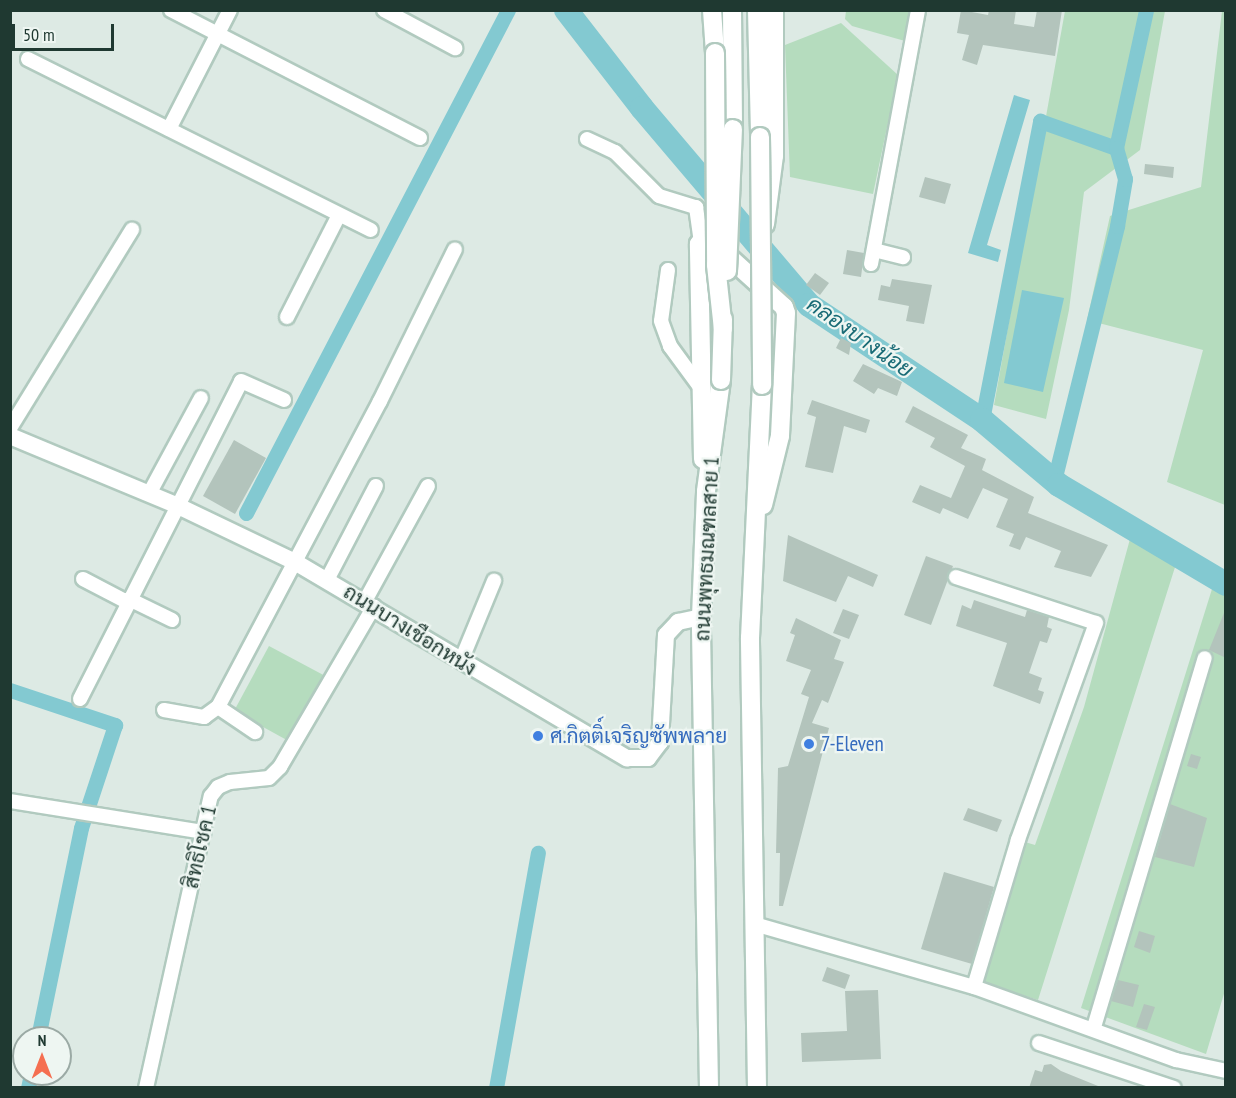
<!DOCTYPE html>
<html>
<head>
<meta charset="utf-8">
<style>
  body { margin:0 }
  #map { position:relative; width:1236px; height:1098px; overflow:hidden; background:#ddeae4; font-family:"PT Sans Narrow",Sarabun,sans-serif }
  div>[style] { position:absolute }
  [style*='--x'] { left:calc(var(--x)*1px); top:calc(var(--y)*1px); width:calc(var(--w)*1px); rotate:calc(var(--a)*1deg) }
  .green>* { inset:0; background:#b5dcbe }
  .water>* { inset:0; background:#83c9d1 }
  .canal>* { height:15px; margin:-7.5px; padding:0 7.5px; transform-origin:7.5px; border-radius:7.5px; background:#83c9d1 }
  .river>* { height:24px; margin:-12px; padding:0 12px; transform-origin:12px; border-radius:12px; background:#83c9d1 }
  .building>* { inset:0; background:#b3c4bc }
  .roads { filter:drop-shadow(2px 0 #b1cabf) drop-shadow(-2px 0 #b1cabf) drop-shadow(0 2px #b1cabf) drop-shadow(0 -2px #b1cabf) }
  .minor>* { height:14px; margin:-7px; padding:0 7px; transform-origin:7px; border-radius:7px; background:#fff }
  .tertiary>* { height:16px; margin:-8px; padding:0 8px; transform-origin:8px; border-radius:8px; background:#fff }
  .secondary>* { height:18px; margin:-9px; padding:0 9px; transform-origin:9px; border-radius:9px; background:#fff }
  .bridges { filter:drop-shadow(2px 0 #b1cabf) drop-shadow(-2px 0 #b1cabf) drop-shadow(0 2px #b1cabf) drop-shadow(0 -2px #b1cabf) }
  .secondary-bridge>* { height:18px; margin:-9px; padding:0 9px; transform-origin:9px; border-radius:9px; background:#fff }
  .dots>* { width:16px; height:16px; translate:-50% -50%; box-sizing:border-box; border:3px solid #eef6f2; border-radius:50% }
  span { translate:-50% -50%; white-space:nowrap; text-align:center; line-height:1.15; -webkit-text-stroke:4.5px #eef6f2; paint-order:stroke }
  .street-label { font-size:21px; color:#1f3931 }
  .shop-label { font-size:21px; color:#366cbe }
  .left { translate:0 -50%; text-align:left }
  .water-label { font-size:22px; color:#196b76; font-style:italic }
  .frame { position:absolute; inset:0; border:12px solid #1f3931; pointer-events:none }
  .north { position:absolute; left:12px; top:1026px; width:60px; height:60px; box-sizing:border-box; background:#eef6f2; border:2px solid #9baaa5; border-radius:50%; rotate:0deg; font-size:16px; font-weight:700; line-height:24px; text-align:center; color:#1f3931 }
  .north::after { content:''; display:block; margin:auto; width:21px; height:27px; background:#f56f51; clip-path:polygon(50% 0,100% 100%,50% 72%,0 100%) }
  .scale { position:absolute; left:12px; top:24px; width:102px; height:27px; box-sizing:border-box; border:3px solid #1f3931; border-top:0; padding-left:8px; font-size:18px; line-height:21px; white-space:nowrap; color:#1f3931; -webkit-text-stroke:4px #eef6f2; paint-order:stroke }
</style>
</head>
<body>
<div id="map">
  <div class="green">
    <div style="clip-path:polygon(846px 11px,911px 11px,905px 41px,852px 26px,845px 19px)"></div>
    <div style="clip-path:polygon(1065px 11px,1165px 11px,1140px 150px,1084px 192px,1069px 310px,1046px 419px,994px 405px)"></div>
    <div style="clip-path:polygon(1222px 11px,1226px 11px,1225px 505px,1167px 482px,1203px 350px,1087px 320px,1110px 216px,1201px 187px)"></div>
    <div style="clip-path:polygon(841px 23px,898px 75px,873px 194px,790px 177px,785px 45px)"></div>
    <div style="clip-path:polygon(1130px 539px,1176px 564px,1038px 1000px,984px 983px,1025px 842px,1035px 845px,1084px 707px)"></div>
    <div style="clip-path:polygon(1212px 589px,1226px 596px,1226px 987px,1206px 1054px,1081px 1008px)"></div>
    <div style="clip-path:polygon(269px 646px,329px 678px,294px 744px,234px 711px)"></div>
  </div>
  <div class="water">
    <div style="clip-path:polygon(1014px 95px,1030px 100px,987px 245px,1001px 250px,998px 262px,968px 253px)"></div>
    <div style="clip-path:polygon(1022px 290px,1064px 298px,1043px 392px,1004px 383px)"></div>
  </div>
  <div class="canal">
    <div style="--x:982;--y:420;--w:305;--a:-79"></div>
    <div style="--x:1040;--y:121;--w:81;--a:19.6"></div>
    <div style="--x:1116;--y:148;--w:141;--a:-77.7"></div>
    <div style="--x:1054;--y:481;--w:263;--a:-76.1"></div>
    <div style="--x:1117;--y:226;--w:48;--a:-80.3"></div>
    <div style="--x:1125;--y:179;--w:32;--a:-106"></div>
    <div style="--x:246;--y:513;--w:567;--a:-62.49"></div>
    <div style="--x:10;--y:690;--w:111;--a:18.4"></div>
    <div style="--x:115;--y:725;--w:108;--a:108.3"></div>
    <div style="--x:81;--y:828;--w:214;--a:101.6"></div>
    <div style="--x:28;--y:1088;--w:14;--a:-78"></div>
    <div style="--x:496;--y:1088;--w:239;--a:-79.9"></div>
  </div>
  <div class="river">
    <div style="--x:566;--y:10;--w:124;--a:52.2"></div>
    <div style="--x:642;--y:108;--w:258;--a:49.7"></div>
    <div style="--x:809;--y:305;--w:208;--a:33.6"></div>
    <div style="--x:982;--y:420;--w:101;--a:40.2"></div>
    <div style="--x:1059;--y:485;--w:194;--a:30.7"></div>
  </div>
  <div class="building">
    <div style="clip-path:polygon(961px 10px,988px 15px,989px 10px,1016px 10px,1014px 24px,1034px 27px,1037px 10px,1062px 10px,1055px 56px,983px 45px,977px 65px,962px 60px,969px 35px,957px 33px)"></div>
    <div style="clip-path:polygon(1145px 164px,1174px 167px,1173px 178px,1144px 174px)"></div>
    <div style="clip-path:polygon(925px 177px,951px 184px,945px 204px,919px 197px)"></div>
    <div style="clip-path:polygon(847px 250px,864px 253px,861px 277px,843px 274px)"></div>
    <div style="clip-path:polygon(815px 273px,829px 283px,820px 295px,806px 285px)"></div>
    <div style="clip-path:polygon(892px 279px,932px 285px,924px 324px,906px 321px,909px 306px,878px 300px,881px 285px,890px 287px)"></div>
    <div style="clip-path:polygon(841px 338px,851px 343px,849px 355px,836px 348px)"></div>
    <div style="clip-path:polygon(863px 364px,902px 382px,897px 396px,878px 388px,874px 394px,853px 381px)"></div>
    <div style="clip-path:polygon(812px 400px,870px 420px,866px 433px,844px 426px,833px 473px,805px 467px,816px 417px,807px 414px)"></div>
    <div style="clip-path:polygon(913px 406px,968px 435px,961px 448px,986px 459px,982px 470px,1034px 497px,1028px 513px,1108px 545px,1091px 577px,1054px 567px,1061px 551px,1026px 537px,1020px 550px,1009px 546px,1014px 534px,996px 527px,1008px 499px,983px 488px,968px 519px,943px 508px,940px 514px,912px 502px,920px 485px,951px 498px,965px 466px,930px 447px,935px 438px,905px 422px)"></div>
    <div style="clip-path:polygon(234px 440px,266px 458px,235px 514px,203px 496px)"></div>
    <div style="clip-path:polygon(788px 535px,878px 575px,873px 587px,848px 576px,836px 602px,783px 581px)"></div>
    <div style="clip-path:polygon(926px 556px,953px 566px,931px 625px,904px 615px)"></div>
    <div style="clip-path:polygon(974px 600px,1025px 617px,1027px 610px,1049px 617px,1047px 627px,1052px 629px,1047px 643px,1040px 641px,1029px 673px,1042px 678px,1038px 690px,1044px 692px,1040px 704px,993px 686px,1007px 643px,956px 626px,962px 605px,971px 609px)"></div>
    <div style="clip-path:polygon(1226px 608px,1226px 658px,1209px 650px)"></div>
    <div style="clip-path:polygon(843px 609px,859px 615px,849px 639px,833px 633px)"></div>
    <div style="clip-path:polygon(796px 618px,841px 640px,834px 659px,844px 662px,828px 703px,822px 700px,812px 723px,829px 728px,783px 906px,779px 906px,780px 853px,776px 853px,778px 768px,788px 766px,809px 697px,801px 694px,811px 670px,786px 661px,795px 635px,790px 633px)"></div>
    <div style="clip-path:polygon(1191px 754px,1201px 757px,1197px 769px,1187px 766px)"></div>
    <div style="clip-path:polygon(1170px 804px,1207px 818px,1194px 867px,1155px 857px)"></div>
    <div style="clip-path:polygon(968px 808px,1002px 820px,997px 832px,963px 820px)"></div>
    <div style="clip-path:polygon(944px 872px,994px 887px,972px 964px,921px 949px)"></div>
    <div style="clip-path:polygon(1139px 931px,1155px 936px,1150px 953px,1134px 947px)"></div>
    <div style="clip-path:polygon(827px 967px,850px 975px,845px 989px,822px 981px)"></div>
    <div style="clip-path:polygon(1118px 980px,1139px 985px,1133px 1007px,1111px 1001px)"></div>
    <div style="clip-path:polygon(878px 990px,881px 1059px,802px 1062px,801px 1033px,847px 1031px,845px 991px)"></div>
    <div style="clip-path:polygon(1144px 1004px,1155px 1007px,1147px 1030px,1136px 1027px)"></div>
    <div style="clip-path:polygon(1051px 1064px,1061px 1071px,1103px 1088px,1029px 1088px,1035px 1070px,1042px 1072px,1044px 1065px)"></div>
  </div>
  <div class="roads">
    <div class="minor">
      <div style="--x:171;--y:10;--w:280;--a:27.2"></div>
      <div style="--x:384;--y:10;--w:81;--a:28.2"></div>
      <div style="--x:28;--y:59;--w:383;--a:26.5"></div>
      <div style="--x:169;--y:129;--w:134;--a:-62.9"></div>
      <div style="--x:587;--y:139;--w:31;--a:25"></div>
      <div style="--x:615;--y:152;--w:62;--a:45"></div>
      <div style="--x:659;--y:196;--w:39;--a:17"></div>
      <div style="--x:696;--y:207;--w:34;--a:82"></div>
      <div style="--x:874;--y:250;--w:30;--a:14"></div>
      <div style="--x:871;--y:264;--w:258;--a:-79.5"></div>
      <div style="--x:668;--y:270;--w:51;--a:97.8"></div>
      <div style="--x:661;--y:321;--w:27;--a:70"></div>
      <div style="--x:670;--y:346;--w:51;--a:53.8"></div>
      <div style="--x:287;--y:317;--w:114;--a:-63"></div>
      <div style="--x:10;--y:428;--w:233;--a:-58.4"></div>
      <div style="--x:149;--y:494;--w:109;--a:-61.6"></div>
      <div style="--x:956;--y:577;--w:147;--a:18.2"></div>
      <div style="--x:1096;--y:623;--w:231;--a:109.8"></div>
      <div style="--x:1018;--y:840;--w:153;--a:106.7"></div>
      <div style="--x:83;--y:579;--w:50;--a:27.6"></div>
      <div style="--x:327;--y:580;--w:106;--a:-62.5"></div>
      <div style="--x:129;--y:599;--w:48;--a:26"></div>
      <div style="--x:365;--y:601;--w:131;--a:-61.3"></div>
      <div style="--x:461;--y:661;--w:87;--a:-67.6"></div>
      <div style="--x:80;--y:699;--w:356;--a:-63.1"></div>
      <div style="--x:241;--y:381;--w:47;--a:23.8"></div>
      <div style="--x:218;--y:707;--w:346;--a:-62.1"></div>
      <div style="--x:380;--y:401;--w:169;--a:-63.7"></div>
      <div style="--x:164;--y:710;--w:41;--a:9.9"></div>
      <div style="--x:204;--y:717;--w:17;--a:-36"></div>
      <div style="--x:218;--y:707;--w:45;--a:34"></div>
      <div style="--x:10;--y:801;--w:196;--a:9.1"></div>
      <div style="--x:754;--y:924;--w:229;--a:16"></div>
      <div style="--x:974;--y:987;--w:215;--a:19.9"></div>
      <div style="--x:1176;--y:1060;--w:51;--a:12.4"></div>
      <div style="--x:1094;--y:1027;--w:385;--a:-73.3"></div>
      <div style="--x:1039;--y:1043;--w:142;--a:18.4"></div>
      <div style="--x:146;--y:1088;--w:299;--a:-77.5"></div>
      <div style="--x:211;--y:796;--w:11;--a:-52"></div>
      <div style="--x:218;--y:787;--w:13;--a:-23"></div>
      <div style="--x:230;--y:782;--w:39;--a:-6"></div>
      <div style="--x:269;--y:778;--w:16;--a:-45"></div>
      <div style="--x:280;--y:767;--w:186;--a:-59.7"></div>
    </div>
    <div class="tertiary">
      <div style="--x:10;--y:436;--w:180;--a:22.6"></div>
      <div style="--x:176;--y:505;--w:132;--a:25.6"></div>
      <div style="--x:295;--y:562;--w:386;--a:30.6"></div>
      <div style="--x:627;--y:758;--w:21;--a:0"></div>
      <div style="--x:648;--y:758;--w:20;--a:-53"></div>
      <div style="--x:660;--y:742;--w:107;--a:-86.8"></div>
      <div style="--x:666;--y:635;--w:18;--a:-47"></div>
      <div style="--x:678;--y:622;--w:24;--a:-12"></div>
    </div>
    <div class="secondary">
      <div style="--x:712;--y:10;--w:43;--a:86"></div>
      <div style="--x:732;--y:10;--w:119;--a:89.5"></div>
      <div style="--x:757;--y:10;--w:127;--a:88.6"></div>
      <div style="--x:765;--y:224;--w:69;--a:-82.5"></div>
      <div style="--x:774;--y:156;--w:146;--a:-90"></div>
      <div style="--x:703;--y:459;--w:215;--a:-91.1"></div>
      <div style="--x:699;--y:244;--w:11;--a:-27"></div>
      <div style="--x:709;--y:239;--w:101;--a:42.2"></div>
      <div style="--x:784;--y:307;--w:6;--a:72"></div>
      <div style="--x:786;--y:313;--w:123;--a:92.8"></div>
      <div style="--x:780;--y:436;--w:71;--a:103.8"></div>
      <div style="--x:709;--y:1088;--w:471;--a:-91"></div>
      <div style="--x:701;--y:617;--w:126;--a:-87.7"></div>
      <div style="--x:706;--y:491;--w:112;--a:-82.3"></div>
      <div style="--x:757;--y:1088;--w:450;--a:-90.9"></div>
      <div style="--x:750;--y:638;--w:253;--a:-87.3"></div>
    </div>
  </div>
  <div class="bridges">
    <div class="secondary-bridge">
      <div style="--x:715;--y:53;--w:212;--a:89.7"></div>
      <div style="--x:716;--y:265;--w:64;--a:83.8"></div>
      <div style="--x:760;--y:137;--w:248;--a:89.5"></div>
      <div style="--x:727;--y:271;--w:142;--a:-87.6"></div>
      <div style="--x:721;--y:380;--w:61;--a:-88.1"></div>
    </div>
  </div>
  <div class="dots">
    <div style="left:538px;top:736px;background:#3f7fe0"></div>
    <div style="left:809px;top:744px;background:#3f7fe0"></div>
  </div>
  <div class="street-label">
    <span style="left:707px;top:549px;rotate:-87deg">ถนนพุทธมณฑลสาย 1</span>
    <span style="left:410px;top:630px;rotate:32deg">ถนนบางเชือกหนัง</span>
    <span style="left:200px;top:847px;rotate:-77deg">สิทธิโชค 1</span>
  </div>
  <div class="shop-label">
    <span class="left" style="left:550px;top:736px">ศ.กิตติ์เจริญซัพพลาย</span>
    <span class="left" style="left:821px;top:744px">7-Eleven</span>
  </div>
  <div class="water-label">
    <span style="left:860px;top:337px;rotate:35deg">คลองบางน้อย</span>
  </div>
  <div class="frame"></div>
  <div class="north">N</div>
  <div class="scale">50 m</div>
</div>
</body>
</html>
